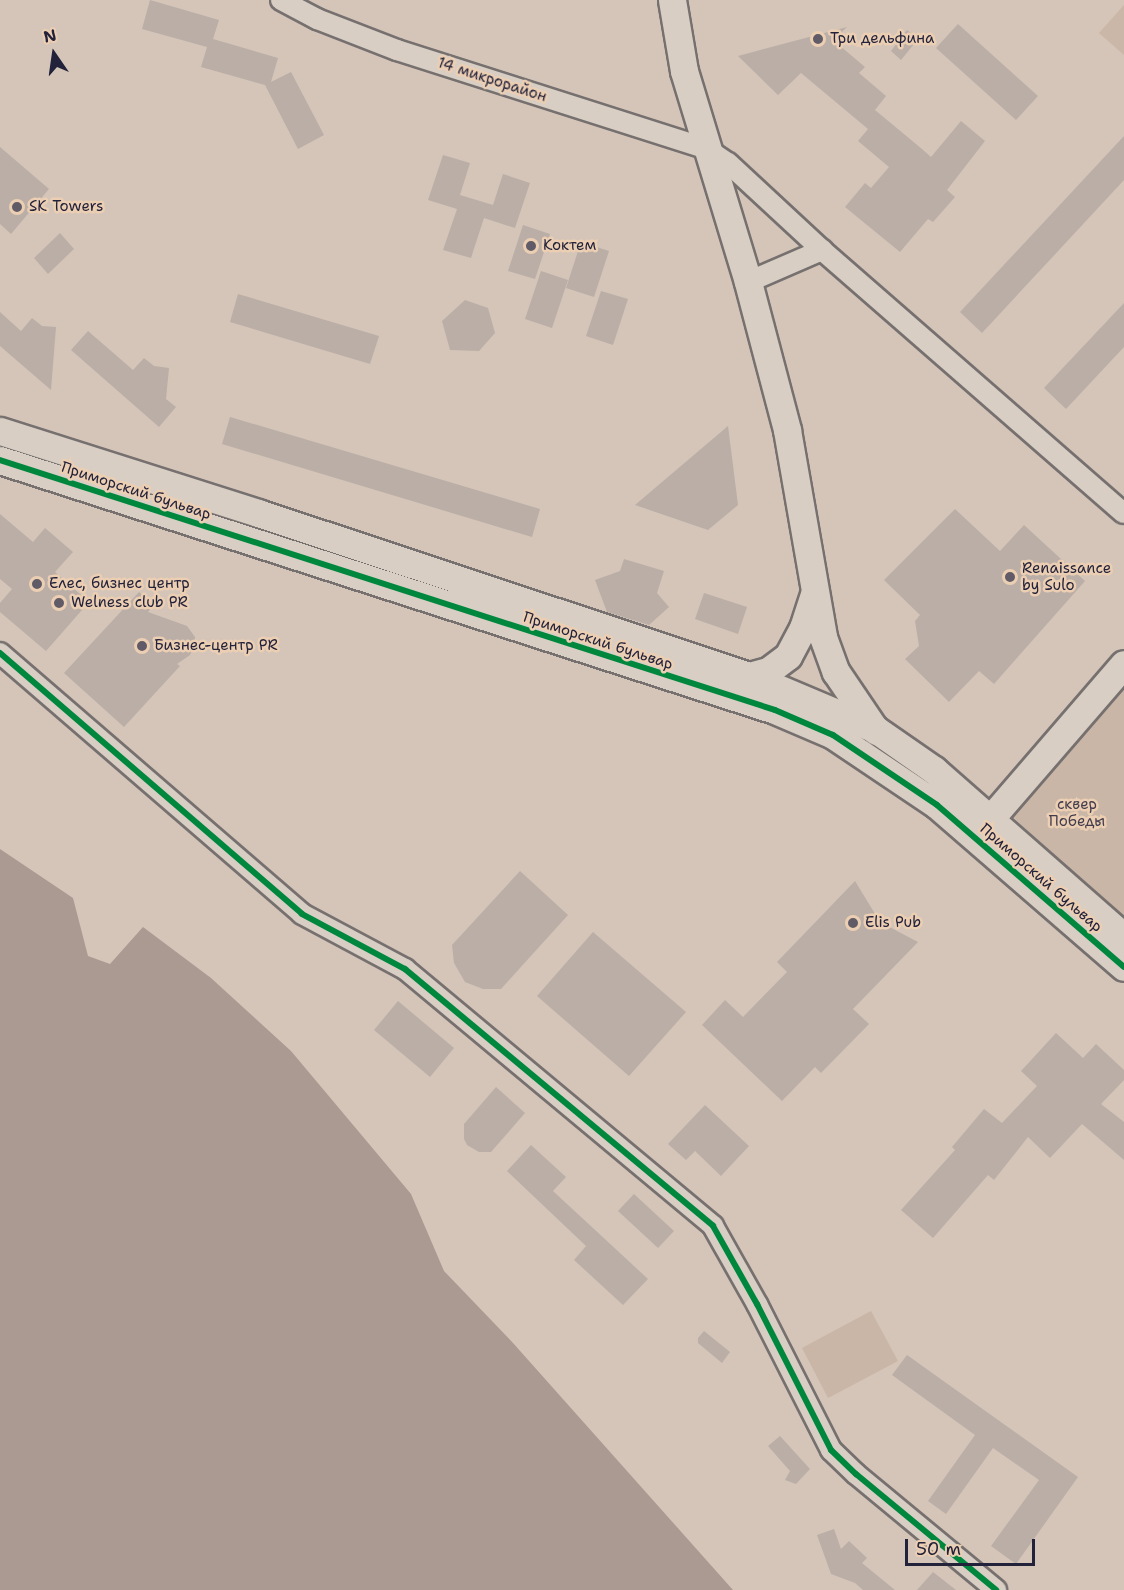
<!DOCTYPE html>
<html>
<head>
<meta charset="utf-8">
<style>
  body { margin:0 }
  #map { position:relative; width:1124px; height:1590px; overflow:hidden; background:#d4c5b8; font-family:"Shantell Sans",sans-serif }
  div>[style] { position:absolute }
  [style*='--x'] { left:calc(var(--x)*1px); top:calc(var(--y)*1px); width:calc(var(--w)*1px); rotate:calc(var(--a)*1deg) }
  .built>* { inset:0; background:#cbb7a7 }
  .green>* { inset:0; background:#c9b6a7 }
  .water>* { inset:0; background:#ab9a92 }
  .building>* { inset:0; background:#baaea6 }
  .roads { filter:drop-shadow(2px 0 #76706f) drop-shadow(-2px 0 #76706f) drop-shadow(0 2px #76706f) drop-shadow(0 -2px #76706f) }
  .street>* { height:20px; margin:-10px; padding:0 10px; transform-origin:10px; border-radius:10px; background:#d8cec4 }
  .secondary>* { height:27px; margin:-13.5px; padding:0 13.5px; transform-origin:13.5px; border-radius:13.5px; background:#d8cec4 }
  .cycleway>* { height:6px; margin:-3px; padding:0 3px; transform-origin:3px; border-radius:3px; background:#00873e }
  .dots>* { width:16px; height:16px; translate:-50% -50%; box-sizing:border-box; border:3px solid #eccfb3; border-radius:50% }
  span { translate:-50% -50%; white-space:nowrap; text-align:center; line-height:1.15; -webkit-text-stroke:5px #eccfb3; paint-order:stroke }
  .poi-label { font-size:15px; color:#22223b }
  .left { translate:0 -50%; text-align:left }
  .street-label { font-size:15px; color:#22223b }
  .park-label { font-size:15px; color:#423d4e }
  .north { position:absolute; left:24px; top:24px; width:60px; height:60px; -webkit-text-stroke:4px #eccfb3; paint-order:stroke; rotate:347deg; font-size:16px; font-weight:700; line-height:24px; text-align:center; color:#22223b }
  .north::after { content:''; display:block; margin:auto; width:21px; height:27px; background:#22223b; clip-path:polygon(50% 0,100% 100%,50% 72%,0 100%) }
  .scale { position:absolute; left:905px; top:1539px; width:130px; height:27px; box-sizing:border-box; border:3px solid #22223b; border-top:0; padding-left:8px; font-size:18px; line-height:21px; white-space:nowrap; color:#22223b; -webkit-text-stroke:4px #eccfb3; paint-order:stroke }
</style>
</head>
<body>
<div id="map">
  <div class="built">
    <div style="clip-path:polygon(1124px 5px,1124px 55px,1099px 33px)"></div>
  </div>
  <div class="green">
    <div style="clip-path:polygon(1124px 688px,1124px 920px,1011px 815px)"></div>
    <div style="clip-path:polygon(871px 1311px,898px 1361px,828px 1398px,802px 1348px)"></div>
  </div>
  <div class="water">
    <div style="clip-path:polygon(0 849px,73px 898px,88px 956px,110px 964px,143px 927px,211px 978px,291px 1051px,411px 1194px,444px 1271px,513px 1343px,733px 1590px,0 1590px)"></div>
  </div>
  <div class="building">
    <div style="clip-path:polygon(150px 0,219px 20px,213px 39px,278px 58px,271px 82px,291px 72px,324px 135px,298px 149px,265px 85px,201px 67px,207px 47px,142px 29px)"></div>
    <div style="clip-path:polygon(958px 24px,1038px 96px,1016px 120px,936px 48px)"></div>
    <div style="clip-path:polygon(847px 27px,833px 40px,865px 67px,859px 73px,886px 96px,875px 110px,922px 149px,931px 157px,961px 121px,985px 141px,947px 190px,955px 197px,933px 222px,928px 219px,900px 252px,845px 207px,865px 183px,871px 188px,889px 167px,858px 141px,868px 129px,801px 73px,778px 95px,738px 56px)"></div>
    <div style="clip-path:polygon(907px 30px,918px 39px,901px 60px,891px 51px)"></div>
    <div style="clip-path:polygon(1124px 136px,1124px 180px,982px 333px,960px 312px)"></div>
    <div style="clip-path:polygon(0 147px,49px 189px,11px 234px,0 224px)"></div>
    <div style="clip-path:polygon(443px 155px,470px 163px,460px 195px,493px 205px,503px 174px,530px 183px,515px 228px,484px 218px,471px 258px,443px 250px,457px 209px,428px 200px)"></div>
    <div style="clip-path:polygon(523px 225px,550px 234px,535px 279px,508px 271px)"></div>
    <div style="clip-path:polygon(60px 233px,74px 249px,48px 274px,34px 258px)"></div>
    <div style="clip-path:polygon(581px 242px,609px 251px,594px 297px,566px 288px)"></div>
    <div style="clip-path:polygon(541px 271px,568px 280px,552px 328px,525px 319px)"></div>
    <div style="clip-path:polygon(601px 291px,628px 299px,613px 345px,586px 336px)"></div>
    <div style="clip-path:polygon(238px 294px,379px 336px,370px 364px,230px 322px)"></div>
    <div style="clip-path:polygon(465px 300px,488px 308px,495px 333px,479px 351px,450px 350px,442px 321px)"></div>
    <div style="clip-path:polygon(1124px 303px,1124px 347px,1066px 409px,1044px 388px)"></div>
    <div style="clip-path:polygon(0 312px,21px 331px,32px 318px,42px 326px,56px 327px,51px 390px,0 346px)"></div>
    <div style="clip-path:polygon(88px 331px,133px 370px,144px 358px,154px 366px,169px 368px,166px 399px,176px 407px,159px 427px,71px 350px)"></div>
    <div style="clip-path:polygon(230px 417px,540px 509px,532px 537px,222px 444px)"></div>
    <div style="clip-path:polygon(728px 426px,738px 505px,708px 530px,635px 505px)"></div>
    <div style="clip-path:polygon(955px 509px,1000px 551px,1024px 525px,1085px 581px,994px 684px,979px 671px,949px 702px,905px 659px,919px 646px,915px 621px,920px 615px,884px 580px)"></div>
    <div style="clip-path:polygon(0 514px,33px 542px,45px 528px,73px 552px,55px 572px,89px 602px,46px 651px,0 612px,0 603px,12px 589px,0 579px)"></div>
    <div style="clip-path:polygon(624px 559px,664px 571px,657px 593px,669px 607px,649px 625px,607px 612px,595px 580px,620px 571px)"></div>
    <div style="clip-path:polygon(139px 592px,154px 605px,148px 612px,187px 626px,195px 637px,195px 643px,190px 655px,177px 664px,180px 666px,124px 727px,64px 673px)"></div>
    <div style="clip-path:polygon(704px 593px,747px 607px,738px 634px,695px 619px)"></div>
    <div style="clip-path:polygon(520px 871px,568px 915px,501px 989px,483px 989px,465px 982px,454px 963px,452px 945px)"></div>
    <div style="clip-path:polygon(855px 881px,880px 922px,918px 942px,853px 1009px,869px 1024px,821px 1073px,815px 1067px,782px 1101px,702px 1025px,725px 1000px,743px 1017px,787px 972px,777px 962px)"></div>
    <div style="clip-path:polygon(593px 932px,686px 1012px,629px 1076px,537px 996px)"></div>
    <div style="clip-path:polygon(398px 1001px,454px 1048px,430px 1077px,374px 1030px)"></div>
    <div style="clip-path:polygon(1056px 1033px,1083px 1058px,1096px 1044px,1124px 1070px,1124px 1080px,1101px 1104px,1124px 1122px,1124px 1160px,1082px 1124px,1050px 1158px,1028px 1137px,994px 1180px,988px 1175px,933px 1238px,901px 1210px,955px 1150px,952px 1147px,984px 1109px,1002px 1123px,1037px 1086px,1021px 1071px)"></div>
    <div style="clip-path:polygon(496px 1087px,525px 1113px,491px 1152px,479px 1152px,467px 1145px,464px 1139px,464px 1124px)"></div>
    <div style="clip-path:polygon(705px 1105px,749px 1146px,721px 1176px,695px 1151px,686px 1160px,668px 1144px)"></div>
    <div style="clip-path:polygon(531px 1145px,566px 1177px,553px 1191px,648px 1279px,623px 1305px,574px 1260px,586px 1246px,507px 1171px)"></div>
    <div style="clip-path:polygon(634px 1194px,674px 1231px,658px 1248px,618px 1211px)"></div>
    <div style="clip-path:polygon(704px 1331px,730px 1352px,722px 1363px,698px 1343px,698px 1338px)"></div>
    <div style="clip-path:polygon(907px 1355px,1078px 1477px,1016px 1564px,991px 1546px,1039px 1480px,993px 1448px,946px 1514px,928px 1501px,975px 1435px,892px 1375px)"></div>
    <div style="clip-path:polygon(780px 1436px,810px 1469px,796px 1484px,785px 1480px,790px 1471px,768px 1446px)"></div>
    <div style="clip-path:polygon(834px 1529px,841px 1549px,849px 1541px,867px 1558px,862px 1563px,895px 1590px,863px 1590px,855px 1583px,831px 1574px,817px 1535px)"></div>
    <div style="clip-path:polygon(933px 1572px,956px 1590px,917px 1590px)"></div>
  </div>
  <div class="roads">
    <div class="street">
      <div style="--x:281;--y:0;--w:41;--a:27.8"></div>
      <div style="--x:317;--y:19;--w:86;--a:21.2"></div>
      <div style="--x:397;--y:50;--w:325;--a:17.7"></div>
      <div style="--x:707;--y:149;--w:25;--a:34"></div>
      <div style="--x:728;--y:163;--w:128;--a:42.8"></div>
      <div style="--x:822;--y:250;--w:400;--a:41.1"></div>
      <div style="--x:748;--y:282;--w:81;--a:-23.4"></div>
      <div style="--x:0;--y:653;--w:399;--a:40.8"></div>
      <div style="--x:302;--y:914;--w:117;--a:28.1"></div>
      <div style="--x:405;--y:969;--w:401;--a:39.8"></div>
      <div style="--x:713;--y:1226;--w:90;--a:60.6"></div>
      <div style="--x:757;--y:1304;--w:164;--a:63.1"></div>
      <div style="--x:831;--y:1450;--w:35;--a:44"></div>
      <div style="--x:856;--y:1474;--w:182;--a:39.6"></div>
    </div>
    <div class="secondary">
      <div style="--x:672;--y:0;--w:72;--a:80.4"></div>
      <div style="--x:684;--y:71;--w:220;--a:73.1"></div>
      <div style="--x:748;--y:282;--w:153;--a:75.2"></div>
      <div style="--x:787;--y:430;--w:210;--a:80.1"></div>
      <div style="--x:823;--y:637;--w:37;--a:70"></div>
      <div style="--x:836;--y:672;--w:71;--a:55.9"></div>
      <div style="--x:0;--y:431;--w:271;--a:17.6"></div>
      <div style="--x:258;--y:513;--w:517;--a:18.36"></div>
      <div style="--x:749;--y:676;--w:137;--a:22.8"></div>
      <div style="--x:875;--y:729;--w:72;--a:34.8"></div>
      <div style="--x:934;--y:770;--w:253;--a:41.3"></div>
      <div style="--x:0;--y:460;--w:814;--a:17.88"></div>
      <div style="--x:775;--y:710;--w:63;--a:23.3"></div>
      <div style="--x:833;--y:735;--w:125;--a:33.9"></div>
      <div style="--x:937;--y:805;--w:247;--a:40.9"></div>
      <div style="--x:749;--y:676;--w:20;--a:-15"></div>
      <div style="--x:768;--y:671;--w:25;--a:-37"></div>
      <div style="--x:788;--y:656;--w:32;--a:-62"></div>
      <div style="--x:803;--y:628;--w:35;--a:-72"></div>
      <div style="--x:978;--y:833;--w:223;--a:-49.2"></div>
    </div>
  </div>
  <div class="cycleway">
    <div style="--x:0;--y:460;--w:814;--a:17.88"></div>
    <div style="--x:775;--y:710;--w:63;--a:23.3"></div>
    <div style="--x:833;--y:735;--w:125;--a:33.9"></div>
    <div style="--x:937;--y:805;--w:247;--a:40.9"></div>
    <div style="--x:0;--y:653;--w:399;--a:40.8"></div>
    <div style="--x:302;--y:914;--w:117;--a:28.1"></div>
    <div style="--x:405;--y:969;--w:401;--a:39.8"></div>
    <div style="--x:713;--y:1226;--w:90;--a:60.6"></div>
    <div style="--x:757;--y:1304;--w:164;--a:63.1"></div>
    <div style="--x:831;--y:1450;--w:35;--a:44"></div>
    <div style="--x:856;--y:1474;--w:182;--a:39.6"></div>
  </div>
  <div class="dots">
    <div style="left:818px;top:39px;background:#605b67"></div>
    <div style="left:17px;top:207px;background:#605b67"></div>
    <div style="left:531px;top:246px;background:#605b67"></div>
    <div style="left:1010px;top:577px;background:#605b67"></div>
    <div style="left:37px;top:584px;background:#605b67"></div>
    <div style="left:59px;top:603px;background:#605b67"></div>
    <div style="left:142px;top:646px;background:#605b67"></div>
    <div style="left:853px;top:923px;background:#605b67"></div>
  </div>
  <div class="poi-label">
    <span class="left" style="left:830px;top:39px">Три дельфина</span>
    <span class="left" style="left:29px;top:207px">SK Towers</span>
    <span class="left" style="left:543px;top:246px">Коктем</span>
    <span class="left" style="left:1022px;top:577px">Renaissance<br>by Sulo</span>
    <span class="left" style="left:49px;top:584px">Елес, бизнес центр</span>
    <span class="left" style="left:71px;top:603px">Welness club PR</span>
    <span class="left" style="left:154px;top:646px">Бизнес-центр PR</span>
    <span class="left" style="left:865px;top:923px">Elis Pub</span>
  </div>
  <div class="street-label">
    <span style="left:492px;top:80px;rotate:18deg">14 микрорайон</span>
    <span style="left:136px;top:491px;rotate:18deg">Приморский бульвар</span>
    <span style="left:598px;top:641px;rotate:18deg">Приморский бульвар</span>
    <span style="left:1041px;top:878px;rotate:41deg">Приморский бульвар</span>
  </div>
  <div class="park-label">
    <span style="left:1077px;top:813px">сквер<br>Победы</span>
  </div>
  <div class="north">N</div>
  <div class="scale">50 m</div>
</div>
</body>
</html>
